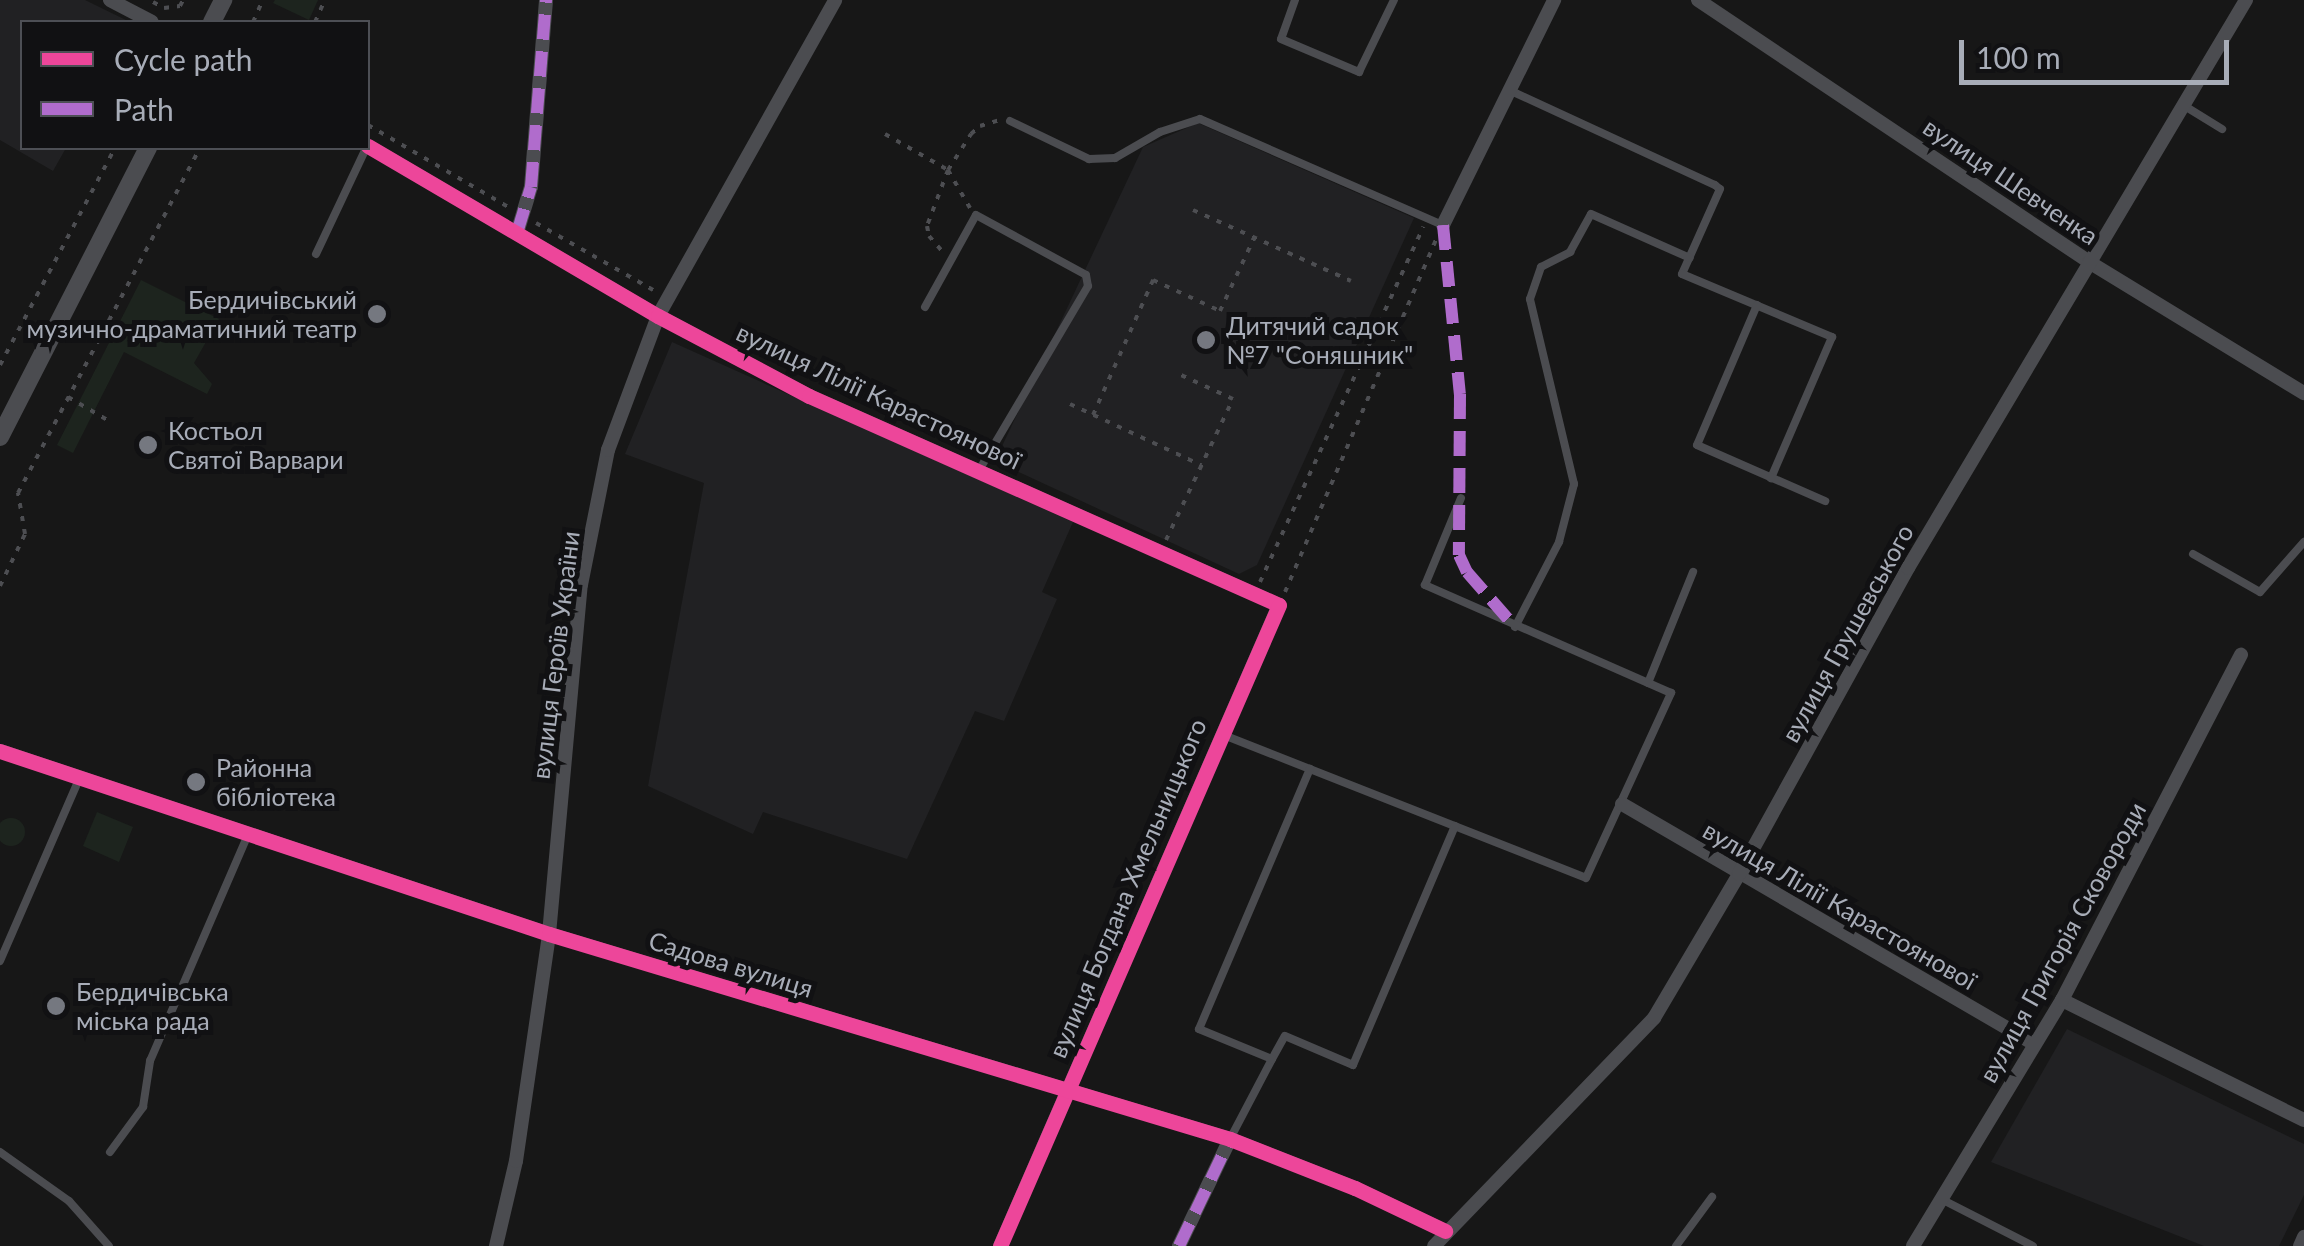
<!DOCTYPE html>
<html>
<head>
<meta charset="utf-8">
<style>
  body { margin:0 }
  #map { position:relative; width:2304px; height:1246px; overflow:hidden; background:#171717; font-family:Lato,sans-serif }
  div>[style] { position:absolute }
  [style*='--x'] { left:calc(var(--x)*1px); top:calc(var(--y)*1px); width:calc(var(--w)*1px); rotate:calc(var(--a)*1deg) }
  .built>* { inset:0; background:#212123 }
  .green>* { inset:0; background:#1d241e }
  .round { border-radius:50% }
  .path>* { height:4px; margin-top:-2px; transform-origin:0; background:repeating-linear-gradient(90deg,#4d4e52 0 5px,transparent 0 13px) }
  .service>* { height:8px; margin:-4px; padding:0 4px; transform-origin:4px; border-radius:4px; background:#4b4c50 }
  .minor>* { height:14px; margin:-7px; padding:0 7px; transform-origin:7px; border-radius:7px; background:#4b4c50 }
  .tertiary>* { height:18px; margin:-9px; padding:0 9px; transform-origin:9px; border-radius:9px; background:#4b4c50 }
  .quiet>* { height:12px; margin-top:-6px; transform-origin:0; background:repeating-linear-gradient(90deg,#b06ccc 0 25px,transparent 0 37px) }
  .cycleway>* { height:15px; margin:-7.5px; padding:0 7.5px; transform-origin:7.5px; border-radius:7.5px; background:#ed469a }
  .dots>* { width:28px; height:28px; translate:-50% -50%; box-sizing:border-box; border:5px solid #111113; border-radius:50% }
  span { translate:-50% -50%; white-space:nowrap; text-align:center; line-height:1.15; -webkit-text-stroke:10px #111113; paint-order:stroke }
  .street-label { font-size:25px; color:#a8adb8 }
  .poi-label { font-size:25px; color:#a8adb8 }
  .right { translate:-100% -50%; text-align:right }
  .left { translate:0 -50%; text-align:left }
  .legend { position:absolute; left:20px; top:20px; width:350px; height:130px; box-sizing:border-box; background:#111113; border:2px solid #4d4f55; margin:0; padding:12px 18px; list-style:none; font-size:30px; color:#a8adb8 }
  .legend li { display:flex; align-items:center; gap:20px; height:50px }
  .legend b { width:50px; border:2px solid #4d4f55 }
  .scale { position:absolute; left:1959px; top:40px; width:270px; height:45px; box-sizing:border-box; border:5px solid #a8adb8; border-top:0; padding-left:12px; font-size:30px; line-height:35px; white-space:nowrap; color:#a8adb8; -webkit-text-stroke:8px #111113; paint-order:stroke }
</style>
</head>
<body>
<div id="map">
  <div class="built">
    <div style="clip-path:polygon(0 0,85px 0,130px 22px,22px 22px,22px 148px,66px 148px,53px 171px,0 140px)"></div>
    <div style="clip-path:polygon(1198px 123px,1414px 218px,1257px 565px,1239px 574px,995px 461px,1143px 147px)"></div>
    <div style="clip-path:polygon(672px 342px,1073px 522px,1042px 592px,1057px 599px,1004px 721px,975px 711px,907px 859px,763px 812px,753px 834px,648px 786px,704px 483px,625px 454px)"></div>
    <div style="clip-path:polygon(2067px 1029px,2304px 1144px,2304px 1195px,2279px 1246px,2204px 1246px,1991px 1162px)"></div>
  </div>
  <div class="green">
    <div style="clip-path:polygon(275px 0,318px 0,309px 20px,273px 3px)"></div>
    <div style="clip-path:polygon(141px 280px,219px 319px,194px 363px,212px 384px,207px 394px,124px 352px,73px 453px,57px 445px)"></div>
    <div style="clip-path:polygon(97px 812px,133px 827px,119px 862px,83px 846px)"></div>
    <div class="round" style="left:-3px;top:818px;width:28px;height:28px"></div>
  </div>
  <div class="path">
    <div style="--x:153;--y:2;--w:13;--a:29"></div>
    <div style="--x:164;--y:8;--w:16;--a:-7"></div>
    <div style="--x:180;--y:6;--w:7;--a:-63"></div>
    <div style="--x:253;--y:22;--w:24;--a:-66"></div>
    <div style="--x:315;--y:22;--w:24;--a:-66"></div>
    <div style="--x:368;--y:125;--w:164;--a:30.3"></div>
    <div style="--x:885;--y:134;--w:73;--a:29.7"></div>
    <div style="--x:948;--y:170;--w:60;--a:110.6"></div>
    <div style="--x:927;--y:226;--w:10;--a:79"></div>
    <div style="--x:929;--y:236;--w:21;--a:49"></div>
    <div style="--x:970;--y:208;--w:44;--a:-120.1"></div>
    <div style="--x:948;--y:170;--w:43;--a:-57.4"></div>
    <div style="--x:971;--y:134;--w:12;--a:-42"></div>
    <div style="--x:980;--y:126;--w:21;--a:-17"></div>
    <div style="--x:1193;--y:210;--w:173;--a:24.2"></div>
    <div style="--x:536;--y:223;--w:135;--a:29.8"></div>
    <div style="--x:0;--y:365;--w:246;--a:-62.1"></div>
    <div style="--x:68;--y:397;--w:50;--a:30.2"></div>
    <div style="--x:1070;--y:404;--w:145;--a:25"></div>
    <div style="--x:1093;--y:415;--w:148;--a:-66"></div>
    <div style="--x:1153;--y:280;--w:74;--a:24.8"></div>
    <div style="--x:1220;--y:311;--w:81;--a:-65"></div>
    <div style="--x:1166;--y:540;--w:156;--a:-64.6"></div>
    <div style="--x:1233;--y:399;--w:60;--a:-155.2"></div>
    <div style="--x:1260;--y:582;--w:391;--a:-65.3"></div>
    <div style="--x:0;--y:586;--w:58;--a:-64.3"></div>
    <div style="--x:25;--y:534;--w:42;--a:-99.7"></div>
    <div style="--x:18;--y:493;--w:390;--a:-62.2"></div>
    <div style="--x:1285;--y:592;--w:385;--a:-66.8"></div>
  </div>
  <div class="service">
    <div style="--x:1295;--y:0;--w:41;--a:109.7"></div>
    <div style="--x:1281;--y:39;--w:85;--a:22.9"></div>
    <div style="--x:1359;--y:72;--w:80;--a:-64.1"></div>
    <div style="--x:1509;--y:90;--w:227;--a:24.8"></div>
    <div style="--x:1715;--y:185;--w:6;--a:39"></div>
    <div style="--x:1720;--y:189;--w:93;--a:114.1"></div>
    <div style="--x:1682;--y:274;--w:163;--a:22.8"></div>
    <div style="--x:1832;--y:337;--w:154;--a:113.4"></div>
    <div style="--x:2183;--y:105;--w:46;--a:31.6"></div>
    <div style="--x:1010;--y:121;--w:88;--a:25.7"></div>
    <div style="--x:1089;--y:159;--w:26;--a:-2"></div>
    <div style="--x:1115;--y:158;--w:52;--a:-30"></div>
    <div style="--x:1160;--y:132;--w:42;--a:-18"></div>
    <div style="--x:1200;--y:119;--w:265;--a:23.6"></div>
    <div style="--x:316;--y:254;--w:117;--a:-64.7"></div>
    <div style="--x:1757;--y:305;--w:152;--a:113.2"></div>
    <div style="--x:1697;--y:445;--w:140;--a:23.6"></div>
    <div style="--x:925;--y:307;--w:105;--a:-61"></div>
    <div style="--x:976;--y:215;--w:125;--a:28.6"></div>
    <div style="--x:1086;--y:275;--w:11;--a:80"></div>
    <div style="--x:1088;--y:286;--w:216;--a:120.6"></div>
    <div style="--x:2193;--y:554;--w:77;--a:29.6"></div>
    <div style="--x:2260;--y:592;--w:67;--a:-48.7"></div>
    <div style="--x:1515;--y:627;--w:96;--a:-62.6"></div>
    <div style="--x:1559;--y:542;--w:60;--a:-75.5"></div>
    <div style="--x:1574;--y:484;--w:190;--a:-103.4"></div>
    <div style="--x:1530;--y:299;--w:34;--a:-71"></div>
    <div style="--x:1541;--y:267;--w:33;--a:-27"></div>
    <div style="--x:1570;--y:252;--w:43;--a:-61.1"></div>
    <div style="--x:1591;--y:214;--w:108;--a:24"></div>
    <div style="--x:1648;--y:683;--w:120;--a:-67.9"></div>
    <div style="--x:1221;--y:734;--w:392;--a:21.5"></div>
    <div style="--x:1586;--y:878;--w:204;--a:-65.3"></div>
    <div style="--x:1671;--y:693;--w:269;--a:-156.3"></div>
    <div style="--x:1425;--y:585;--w:94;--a:-67.5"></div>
    <div style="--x:0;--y:961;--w:198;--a:-66.5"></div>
    <div style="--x:1272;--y:1059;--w:26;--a:-61"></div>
    <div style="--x:1285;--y:1036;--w:74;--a:23.1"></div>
    <div style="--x:1353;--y:1065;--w:260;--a:-66.9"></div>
    <div style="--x:1230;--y:1139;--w:90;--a:-62.3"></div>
    <div style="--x:1272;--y:1059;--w:79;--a:-157.7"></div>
    <div style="--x:1199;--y:1029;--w:283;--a:-66.9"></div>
    <div style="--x:0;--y:1152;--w:85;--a:35.4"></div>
    <div style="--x:69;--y:1201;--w:60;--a:48.4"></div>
    <div style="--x:110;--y:1152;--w:56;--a:-53.7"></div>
    <div style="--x:143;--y:1107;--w:47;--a:-81.3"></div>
    <div style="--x:150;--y:1061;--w:246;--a:-66.6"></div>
    <div style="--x:1943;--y:1200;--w:101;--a:27.1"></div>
    <div style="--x:1676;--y:1246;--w:61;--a:-53.7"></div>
  </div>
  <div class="minor">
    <div style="--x:110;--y:0;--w:47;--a:27.6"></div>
    <div style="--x:1698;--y:0;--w:471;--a:33.8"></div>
    <div style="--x:2089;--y:262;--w:252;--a:31.4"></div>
    <div style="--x:368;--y:146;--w:336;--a:30.4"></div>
    <div style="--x:658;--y:316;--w:171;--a:27.9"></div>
    <div style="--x:809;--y:396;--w:514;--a:23.97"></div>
    <div style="--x:1279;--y:605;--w:699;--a:113.52"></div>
    <div style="--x:1443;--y:225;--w:251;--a:-63.7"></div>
    <div style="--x:517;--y:233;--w:48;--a:-73.1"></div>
    <div style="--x:531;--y:187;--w:188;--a:-85.4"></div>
    <div style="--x:0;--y:751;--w:579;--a:18.43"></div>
    <div style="--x:549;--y:934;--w:711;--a:16.75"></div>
    <div style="--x:1230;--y:1139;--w:134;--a:21.4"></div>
    <div style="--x:1355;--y:1188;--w:100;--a:25.5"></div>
    <div style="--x:1622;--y:804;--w:477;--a:30.2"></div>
    <div style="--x:2062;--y:1000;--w:270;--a:26.4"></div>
    <div style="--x:496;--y:1246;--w:87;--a:-76.8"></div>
    <div style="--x:516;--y:1161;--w:229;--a:-81.7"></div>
    <div style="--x:549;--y:934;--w:350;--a:-84.8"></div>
    <div style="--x:581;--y:585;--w:138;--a:-78.7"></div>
    <div style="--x:608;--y:450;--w:143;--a:-69.5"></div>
    <div style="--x:658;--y:316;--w:362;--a:-60.7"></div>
    <div style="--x:1179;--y:1246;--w:119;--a:-64.5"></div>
    <div style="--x:1434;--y:1246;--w:317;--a:-46"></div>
    <div style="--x:1654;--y:1018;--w:167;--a:-59.4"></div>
    <div style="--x:1739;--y:874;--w:350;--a:-61.1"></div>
    <div style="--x:1908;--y:568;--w:661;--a:-59.24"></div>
    <div style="--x:1913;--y:1246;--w:288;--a:-58.8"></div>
    <div style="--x:2062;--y:1000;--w:389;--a:-62.6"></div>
    <div style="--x:2300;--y:1246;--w:10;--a:-66"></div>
  </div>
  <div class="tertiary">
    <div style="--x:212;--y:22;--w:25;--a:-63"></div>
    <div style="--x:0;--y:437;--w:325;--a:-62.9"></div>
  </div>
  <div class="quiet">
    <div style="--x:1443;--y:225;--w:170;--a:84.3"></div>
    <div style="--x:1460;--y:394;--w:161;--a:90.4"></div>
    <div style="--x:1459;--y:555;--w:19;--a:65"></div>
    <div style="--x:1467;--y:572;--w:73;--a:48.9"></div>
    <div style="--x:517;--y:233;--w:48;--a:-73.1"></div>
    <div style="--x:531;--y:187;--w:188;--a:-85.4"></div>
    <div style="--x:1179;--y:1246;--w:119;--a:-64.5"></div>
  </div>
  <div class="cycleway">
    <div style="--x:368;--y:146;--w:336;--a:30.4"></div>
    <div style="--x:658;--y:316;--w:171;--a:27.9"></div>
    <div style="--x:809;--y:396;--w:514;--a:23.97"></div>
    <div style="--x:1279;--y:605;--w:699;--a:113.52"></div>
    <div style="--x:0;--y:751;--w:579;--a:18.43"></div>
    <div style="--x:549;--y:934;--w:711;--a:16.75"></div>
    <div style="--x:1230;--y:1139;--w:134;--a:21.4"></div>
    <div style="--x:1355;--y:1188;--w:100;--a:25.5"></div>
  </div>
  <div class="dots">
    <div style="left:377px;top:314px;background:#757880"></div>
    <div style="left:1206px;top:340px;background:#757880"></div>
    <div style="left:148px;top:445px;background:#757880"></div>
    <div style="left:196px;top:782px;background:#757880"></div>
    <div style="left:56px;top:1006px;background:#757880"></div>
  </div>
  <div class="street-label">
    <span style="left:2011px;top:181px;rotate:34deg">вулиця Шевченка</span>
    <span style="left:879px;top:396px;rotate:25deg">вулиця Лілії Карастоянової</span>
    <span style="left:1847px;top:633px;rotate:-61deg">вулиця Грушевського</span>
    <span style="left:555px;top:655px;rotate:-83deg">вулиця Героїв України</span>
    <span style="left:1127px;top:888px;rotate:-67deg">вулиця Богдана Хмельницького</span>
    <span style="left:1840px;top:905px;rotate:30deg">вулиця Лілії Карастоянової</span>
    <span style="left:2062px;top:942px;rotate:-61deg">вулиця Григорія Сковороди</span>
    <span style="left:731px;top:964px;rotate:17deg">Садова вулиця</span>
  </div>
  <div class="poi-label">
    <span class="right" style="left:357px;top:314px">Бердичівський<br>музично-драматичний театр</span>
    <span class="left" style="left:1226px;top:340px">Дитячий садок<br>№7 "Соняшник"</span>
    <span class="left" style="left:168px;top:445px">Костьол<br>Святої Варвари</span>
    <span class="left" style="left:216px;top:782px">Районна<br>бібліотека</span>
    <span class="left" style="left:76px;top:1006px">Бердичівська<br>міська рада</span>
  </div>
  <ul class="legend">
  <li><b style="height:12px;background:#ed469a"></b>Cycle path</li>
  <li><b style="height:12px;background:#b06ccc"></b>Path</li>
  </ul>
  <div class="scale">100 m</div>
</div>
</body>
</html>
